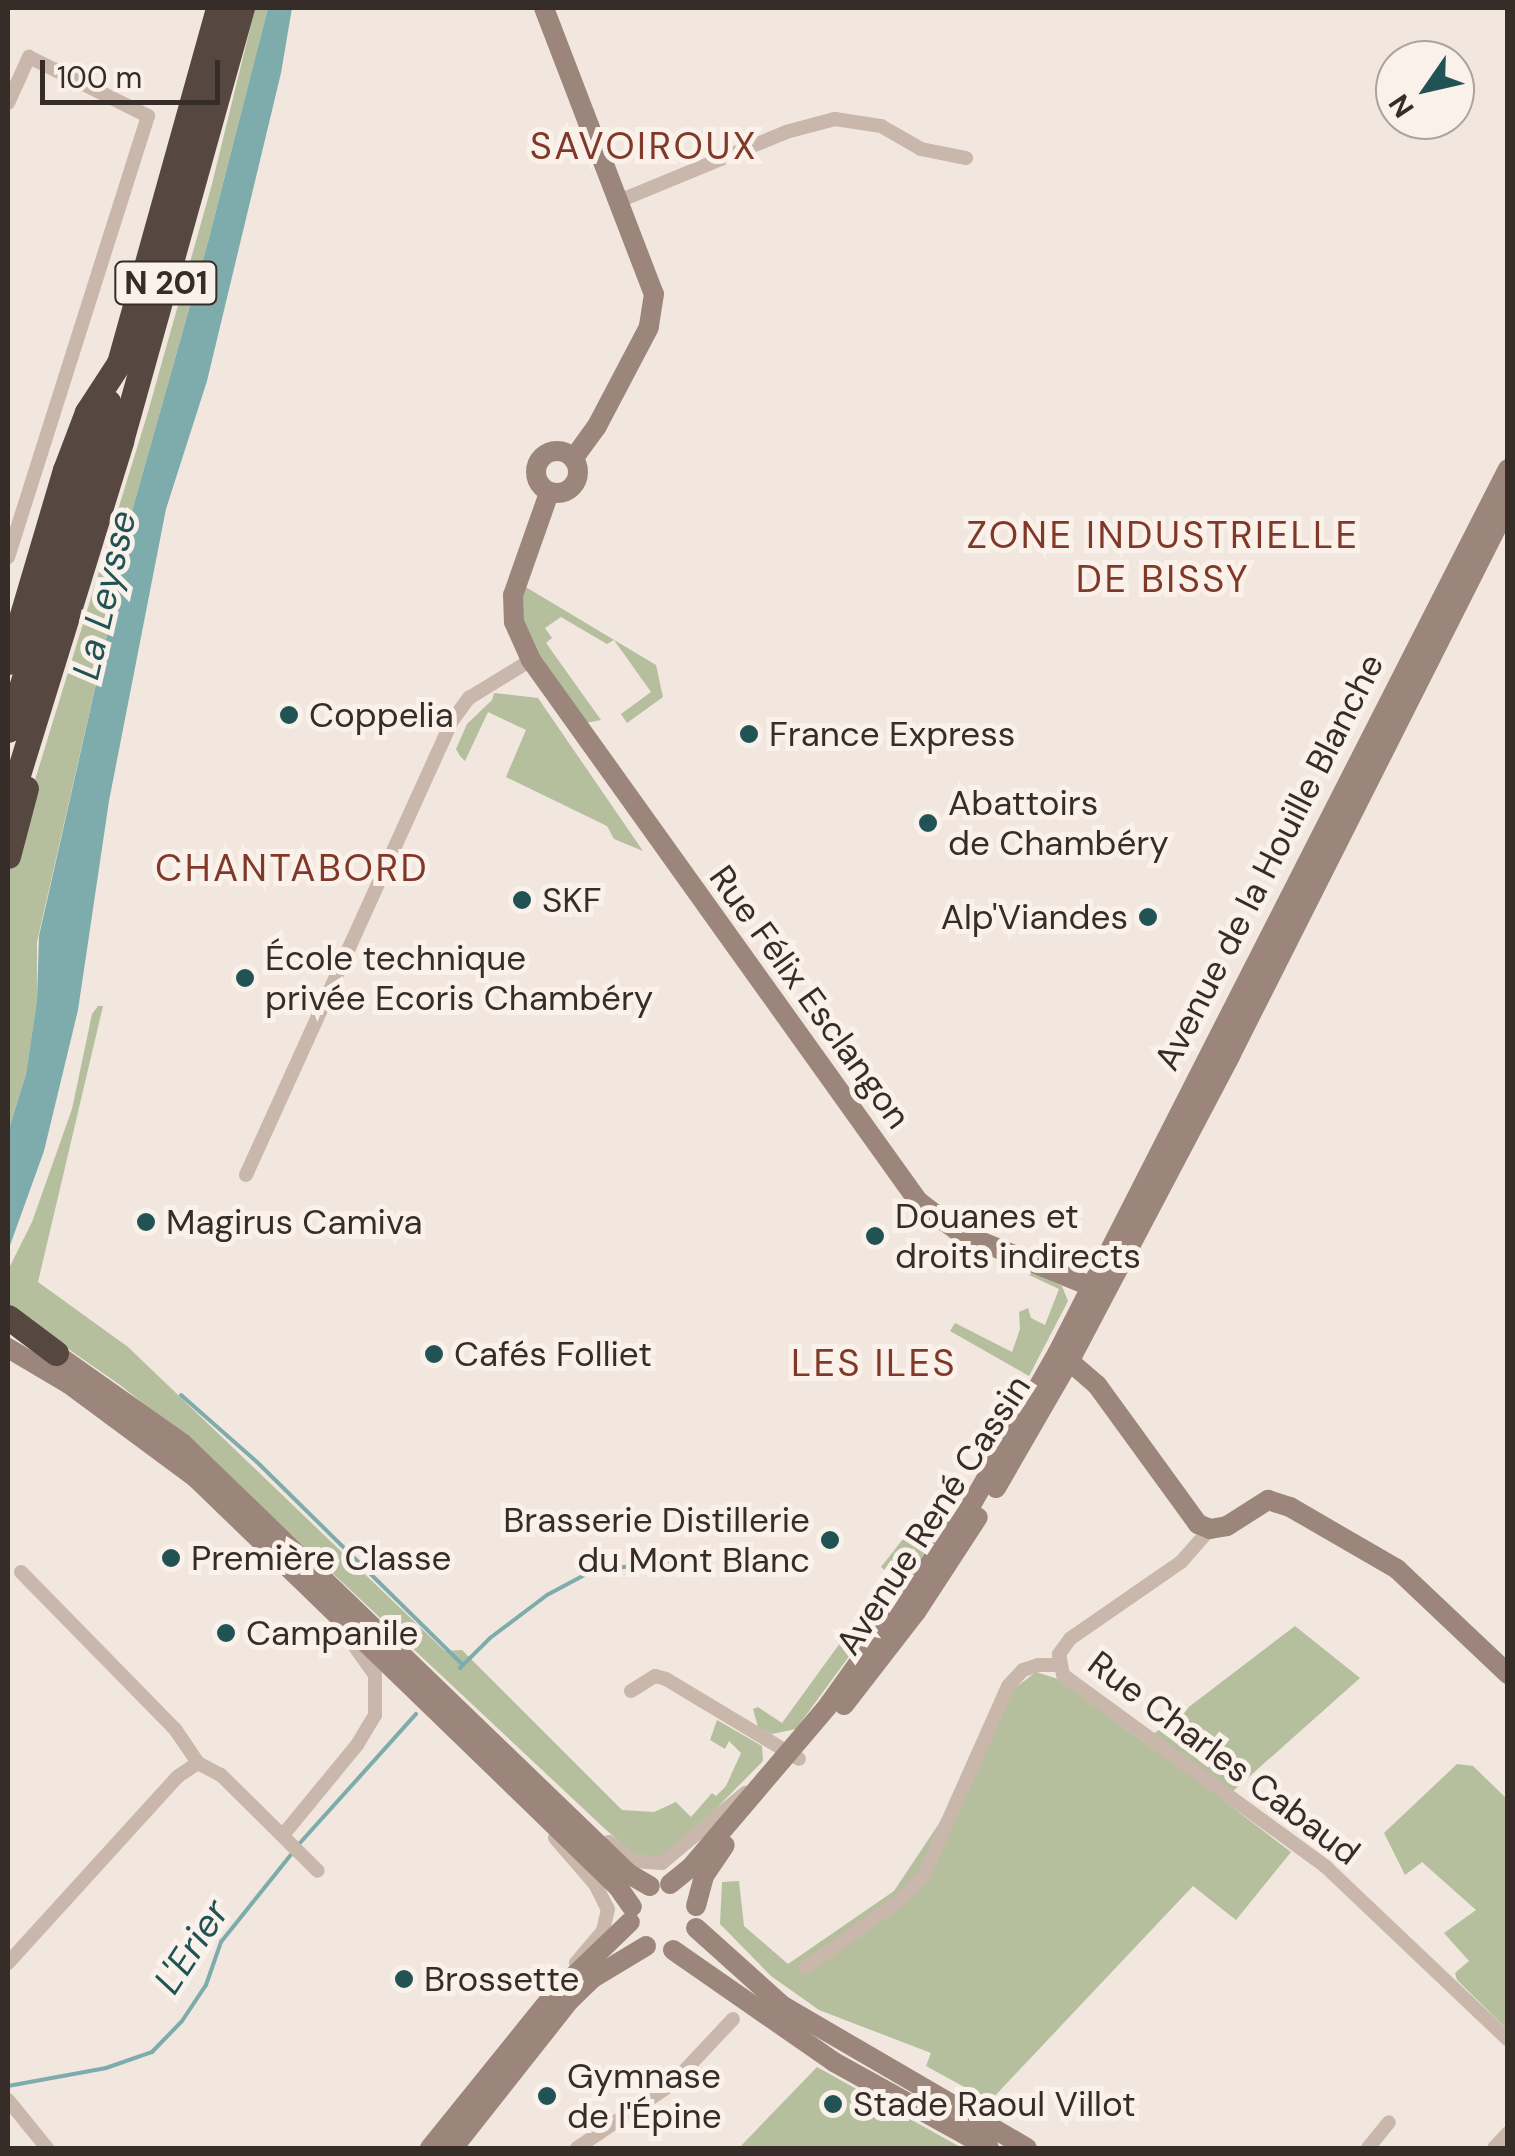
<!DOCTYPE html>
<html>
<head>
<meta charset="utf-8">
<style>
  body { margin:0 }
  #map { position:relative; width:1515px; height:2156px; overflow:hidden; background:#f1e7de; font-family:"DM Sans",sans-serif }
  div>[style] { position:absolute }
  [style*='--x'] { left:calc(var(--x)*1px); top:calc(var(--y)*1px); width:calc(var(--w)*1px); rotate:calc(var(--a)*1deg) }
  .green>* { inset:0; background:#b5bf9e }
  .water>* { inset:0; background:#7eacac }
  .stream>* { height:4px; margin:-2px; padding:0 2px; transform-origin:2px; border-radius:2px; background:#7eacac }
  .street>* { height:14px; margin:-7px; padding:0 7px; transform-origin:7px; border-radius:7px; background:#c8b7aa }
  .secondary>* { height:20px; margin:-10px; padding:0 10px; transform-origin:10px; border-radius:10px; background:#9c867c }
  .secondary>.ring { margin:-10px; padding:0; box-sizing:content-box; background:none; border:20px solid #9c867c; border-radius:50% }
  .highway>* { height:25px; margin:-12.5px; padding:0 12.5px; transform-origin:12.5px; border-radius:12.5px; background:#564741 }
  .dots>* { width:28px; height:28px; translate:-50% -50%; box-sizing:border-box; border:5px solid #f9f1ea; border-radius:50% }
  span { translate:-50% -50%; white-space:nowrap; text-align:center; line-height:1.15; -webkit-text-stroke:10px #f9f1ea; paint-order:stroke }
  .shield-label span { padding:2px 8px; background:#f9f1ea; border:2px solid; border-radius:8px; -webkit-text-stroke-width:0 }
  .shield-label { font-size:32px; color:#362d29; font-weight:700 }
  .poi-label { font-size:35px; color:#362d29 }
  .left { translate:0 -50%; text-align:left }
  .right { translate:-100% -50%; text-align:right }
  .street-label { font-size:35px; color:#362d29 }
  .neighbourhood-label { font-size:38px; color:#803928; letter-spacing:2.5px }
  .water-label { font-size:38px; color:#215355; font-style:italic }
  .frame { position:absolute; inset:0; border:10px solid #362d29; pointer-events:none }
  .north { position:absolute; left:1375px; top:40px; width:100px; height:100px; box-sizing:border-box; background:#f9f1ea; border:2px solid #aba39d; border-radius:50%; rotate:236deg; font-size:28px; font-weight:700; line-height:40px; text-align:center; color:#362d29 }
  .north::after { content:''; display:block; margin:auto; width:35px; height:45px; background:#215355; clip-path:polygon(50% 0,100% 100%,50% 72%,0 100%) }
  .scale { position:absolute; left:40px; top:60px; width:180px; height:45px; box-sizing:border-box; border:5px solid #362d29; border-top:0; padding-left:12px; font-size:30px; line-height:35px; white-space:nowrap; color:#362d29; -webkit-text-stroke:8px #f9f1ea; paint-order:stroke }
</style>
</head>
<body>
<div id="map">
  <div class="green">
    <div style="clip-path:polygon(255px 8px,268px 8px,208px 242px,121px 550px,108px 631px,37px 942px,37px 1000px,26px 1074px,8px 1132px,8px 850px,15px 845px,148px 412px,212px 184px)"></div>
    <div style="clip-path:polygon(524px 586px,656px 665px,663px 697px,627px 723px,621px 714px,651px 692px,614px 640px,607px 644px,561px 617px,545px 628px,552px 638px,546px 643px,601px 720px,586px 723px,525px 639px,519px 621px)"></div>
    <div style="clip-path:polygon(494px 693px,538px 698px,643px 851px,614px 839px,607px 826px,506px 777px,526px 730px,488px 712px,465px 761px,460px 756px,456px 749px,467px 724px,492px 700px)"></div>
    <div style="clip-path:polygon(98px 1006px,103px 1006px,38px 1282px,128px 1347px,445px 1651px,462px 1650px,622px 1810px,654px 1812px,676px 1802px,691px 1817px,712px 1793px,716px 1796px,726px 1786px,741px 1753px,729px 1741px,725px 1749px,710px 1740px,717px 1720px,762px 1746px,763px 1761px,693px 1832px,658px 1858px,636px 1856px,604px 1828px,197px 1446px,120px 1385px,8px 1307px,8px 1270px,32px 1222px,72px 1109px,92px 1014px)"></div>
    <div style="clip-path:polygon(1033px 1272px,1062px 1286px,1068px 1301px,1029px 1376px,950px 1331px,955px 1323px,1012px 1352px,1020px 1329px,1019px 1312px,1028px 1308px,1031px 1318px,1045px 1325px,1059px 1289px,1029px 1275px)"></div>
    <div style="clip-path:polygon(960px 1482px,964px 1489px,959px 1500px,931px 1544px,796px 1729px,772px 1734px,758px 1727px,753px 1709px,758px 1707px,782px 1723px,843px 1639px,867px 1619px,864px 1614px,891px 1575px,881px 1567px,936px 1497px)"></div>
    <div style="clip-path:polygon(1295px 1626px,1360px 1678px,1223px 1800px,1291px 1852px,1236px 1920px,1193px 1886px,990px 2101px,926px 2066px,931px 2053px,819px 2010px,771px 1976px,720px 1924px,722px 1882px,739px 1881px,744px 1926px,788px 1964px,894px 1891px,938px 1825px,1015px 1688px,1036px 1672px,1058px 1679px,1143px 1742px)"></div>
    <div style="clip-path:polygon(1457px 1764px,1473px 1766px,1507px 1799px,1507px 2029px,1457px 1980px,1455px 1973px,1469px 1961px,1444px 1933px,1476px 1910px,1422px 1862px,1405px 1875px,1384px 1833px)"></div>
    <div style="clip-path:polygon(817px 2067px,962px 2148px,739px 2148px)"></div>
  </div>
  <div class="water">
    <div style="clip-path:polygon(268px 8px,292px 8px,281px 73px,207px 381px,166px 509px,109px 801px,78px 1010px,44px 1151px,8px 1251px,8px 1132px,26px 1074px,37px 1000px,39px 936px,108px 631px,121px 550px,208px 242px)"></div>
  </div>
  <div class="stream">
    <div style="--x:181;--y:1395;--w:101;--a:41.4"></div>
    <div style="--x:257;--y:1462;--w:289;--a:44.6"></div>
    <div style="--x:460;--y:1668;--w:42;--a:-45"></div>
    <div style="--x:490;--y:1638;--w:71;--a:-37"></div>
    <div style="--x:547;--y:1595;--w:51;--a:-28.1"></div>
    <div style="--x:592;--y:1571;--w:104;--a:-7.2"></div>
    <div style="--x:299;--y:1844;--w:175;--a:-48"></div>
    <div style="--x:8;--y:2086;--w:100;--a:-10.4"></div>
    <div style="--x:106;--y:2068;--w:49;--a:-19.2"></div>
    <div style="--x:152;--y:2052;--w:43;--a:-45.9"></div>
    <div style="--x:182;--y:2021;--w:43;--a:-56.3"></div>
    <div style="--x:206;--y:1985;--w:46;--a:-70.8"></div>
    <div style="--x:221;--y:1942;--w:115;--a:-51.3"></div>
  </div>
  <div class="street">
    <div style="--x:8;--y:103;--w:51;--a:-65.5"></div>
    <div style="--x:29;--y:57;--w:133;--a:26.4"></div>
    <div style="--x:148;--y:116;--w:463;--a:107.6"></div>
    <div style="--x:619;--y:201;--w:181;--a:-22.4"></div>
    <div style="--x:786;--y:132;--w:51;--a:-14.9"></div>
    <div style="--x:835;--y:119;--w:47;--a:8.7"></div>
    <div style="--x:881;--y:126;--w:46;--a:29.9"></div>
    <div style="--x:921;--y:149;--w:46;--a:11.3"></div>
    <div style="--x:246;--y:1175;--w:499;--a:-65.6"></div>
    <div style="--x:452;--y:721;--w:29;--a:-54"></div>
    <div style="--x:469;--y:698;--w:73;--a:-31.5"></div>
    <div style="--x:1210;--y:1529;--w:44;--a:131.3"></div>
    <div style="--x:1181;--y:1562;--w:135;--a:145.3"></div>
    <div style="--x:1070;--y:1639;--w:19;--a:126"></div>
    <div style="--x:1059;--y:1654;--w:21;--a:79"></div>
    <div style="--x:1063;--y:1675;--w:326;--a:36.1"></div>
    <div style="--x:1326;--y:1867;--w:251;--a:43.5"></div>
    <div style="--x:21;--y:1572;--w:220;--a:45.6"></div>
    <div style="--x:175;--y:1729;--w:41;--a:55.9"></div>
    <div style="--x:631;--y:1691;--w:28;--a:-32"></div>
    <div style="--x:655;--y:1676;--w:11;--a:15"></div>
    <div style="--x:666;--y:1679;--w:155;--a:31"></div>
    <div style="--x:283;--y:1835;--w:117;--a:-50.6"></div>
    <div style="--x:357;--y:1745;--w:35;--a:-59"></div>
    <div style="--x:375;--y:1715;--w:40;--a:-90"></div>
    <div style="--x:375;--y:1675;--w:47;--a:-125.4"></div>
    <div style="--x:555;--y:1838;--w:61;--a:49"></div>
    <div style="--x:595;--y:1884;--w:28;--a:63"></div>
    <div style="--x:608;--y:1909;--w:23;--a:103"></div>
    <div style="--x:603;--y:1931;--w:42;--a:130.2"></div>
    <div style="--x:609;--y:1842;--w:31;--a:38"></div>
    <div style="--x:633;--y:1861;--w:29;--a:4"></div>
    <div style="--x:662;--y:1863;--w:109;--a:-40.1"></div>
    <div style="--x:8;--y:1963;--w:251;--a:-47.7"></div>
    <div style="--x:177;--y:1777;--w:25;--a:-34"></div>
    <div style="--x:198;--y:1763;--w:26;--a:28"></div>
    <div style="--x:221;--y:1775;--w:136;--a:44.7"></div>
    <div style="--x:805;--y:1968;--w:117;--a:-35.6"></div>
    <div style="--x:900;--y:1900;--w:35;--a:-46"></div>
    <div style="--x:924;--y:1875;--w:207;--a:-66"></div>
    <div style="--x:1008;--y:1686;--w:22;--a:-47"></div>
    <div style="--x:1023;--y:1670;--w:16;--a:-18"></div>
    <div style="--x:1038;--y:1665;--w:21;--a:0"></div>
    <div style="--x:8;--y:2100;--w:62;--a:50.9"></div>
    <div style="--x:577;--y:2148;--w:115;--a:-34"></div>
    <div style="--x:672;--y:2084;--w:89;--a:-46.8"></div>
    <div style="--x:1368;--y:2148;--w:33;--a:-51"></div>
    <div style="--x:1494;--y:2148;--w:21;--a:-47"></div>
  </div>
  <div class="secondary">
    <div style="--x:544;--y:8;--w:306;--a:69"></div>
    <div style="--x:654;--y:294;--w:33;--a:99"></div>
    <div style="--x:649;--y:327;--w:112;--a:117.7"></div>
    <div style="--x:597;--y:426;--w:39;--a:126"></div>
    <div class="ring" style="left:536px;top:451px;width:22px;height:22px"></div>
    <div style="--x:549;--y:493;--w:108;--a:109.4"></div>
    <div style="--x:513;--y:595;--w:27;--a:88"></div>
    <div style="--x:514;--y:622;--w:42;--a:65.9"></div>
    <div style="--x:531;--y:660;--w:665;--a:54.42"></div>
    <div style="--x:918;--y:1201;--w:53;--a:37.3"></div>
    <div style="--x:960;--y:1233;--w:153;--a:22.2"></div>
    <div style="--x:43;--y:1345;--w:170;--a:35.2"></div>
    <div style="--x:182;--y:1443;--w:621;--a:43.96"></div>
    <div style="--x:629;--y:1874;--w:24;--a:30"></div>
    <div style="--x:8;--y:1348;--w:71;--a:30.5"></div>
    <div style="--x:69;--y:1384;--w:158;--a:36.5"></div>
    <div style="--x:196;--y:1478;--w:588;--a:44.1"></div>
    <div style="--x:618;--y:1887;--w:24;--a:55"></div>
    <div style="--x:1060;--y:1353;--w:49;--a:40.9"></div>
    <div style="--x:1097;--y:1385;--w:172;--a:54"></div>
    <div style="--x:1198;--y:1524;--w:13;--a:23"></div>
    <div style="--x:1210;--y:1529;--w:17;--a:-10"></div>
    <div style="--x:1227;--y:1526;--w:49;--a:-32.4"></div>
    <div style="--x:1268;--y:1500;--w:23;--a:18"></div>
    <div style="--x:1290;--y:1507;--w:124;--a:30.1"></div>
    <div style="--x:1397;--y:1569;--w:153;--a:43.4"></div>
    <div style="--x:996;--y:1488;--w:148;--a:-60"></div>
    <div style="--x:1070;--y:1360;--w:344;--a:-62.2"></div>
    <div style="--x:1230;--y:1056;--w:617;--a:-63.23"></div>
    <div style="--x:844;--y:1705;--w:118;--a:-52.3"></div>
    <div style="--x:916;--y:1612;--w:113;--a:-56.9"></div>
    <div style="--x:670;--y:1884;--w:27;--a:-39"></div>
    <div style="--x:691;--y:1867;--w:210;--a:-49.6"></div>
    <div style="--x:827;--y:1707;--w:246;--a:-54.4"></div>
    <div style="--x:970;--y:1507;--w:178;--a:-60.4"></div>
    <div style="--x:1058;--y:1352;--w:991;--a:-63"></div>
    <div style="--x:696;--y:1906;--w:31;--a:-75"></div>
    <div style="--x:704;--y:1876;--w:37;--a:-56"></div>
    <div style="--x:696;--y:1928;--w:117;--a:41.9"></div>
    <div style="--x:783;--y:2006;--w:282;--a:30.2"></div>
    <div style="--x:673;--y:1950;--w:196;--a:34.8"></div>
    <div style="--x:834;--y:2062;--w:177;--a:29"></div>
    <div style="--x:430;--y:2148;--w:194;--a:-51.1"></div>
    <div style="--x:552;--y:1997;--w:108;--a:-43.9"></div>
    <div style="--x:453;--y:2148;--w:189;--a:-51.7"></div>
    <div style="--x:570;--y:2000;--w:32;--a:-44"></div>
    <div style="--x:593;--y:1978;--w:62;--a:-31.1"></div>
  </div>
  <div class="highway">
    <div style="--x:8;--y:662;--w:200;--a:-73.5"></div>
    <div style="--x:65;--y:470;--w:62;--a:-69.2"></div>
    <div style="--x:87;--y:412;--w:59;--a:-56.9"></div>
    <div style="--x:119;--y:363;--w:369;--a:-74.4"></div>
    <div style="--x:8;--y:730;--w:343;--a:-73"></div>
    <div style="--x:8;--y:807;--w:383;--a:-72.8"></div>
    <div style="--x:121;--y:441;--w:450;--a:-74.4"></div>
    <div style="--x:8;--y:856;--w:70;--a:-75.2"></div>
    <div style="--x:8;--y:1317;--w:60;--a:36.9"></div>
  </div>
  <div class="dots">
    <div style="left:289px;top:715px;background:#215355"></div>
    <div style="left:749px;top:734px;background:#215355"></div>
    <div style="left:928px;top:823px;background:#215355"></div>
    <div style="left:522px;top:900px;background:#215355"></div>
    <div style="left:1148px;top:917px;background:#215355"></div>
    <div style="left:245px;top:978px;background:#215355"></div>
    <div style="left:146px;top:1222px;background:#215355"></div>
    <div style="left:875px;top:1236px;background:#215355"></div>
    <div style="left:434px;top:1354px;background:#215355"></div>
    <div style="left:830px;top:1540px;background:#215355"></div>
    <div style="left:171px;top:1558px;background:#215355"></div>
    <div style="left:226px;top:1633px;background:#215355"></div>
    <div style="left:404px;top:1979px;background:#215355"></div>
    <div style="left:547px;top:2096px;background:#215355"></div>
    <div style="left:833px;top:2104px;background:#215355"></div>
  </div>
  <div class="shield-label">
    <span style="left:166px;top:283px">N 201</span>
  </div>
  <div class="poi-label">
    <span class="left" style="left:309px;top:715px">Coppelia</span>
    <span class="left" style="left:769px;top:734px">France Express</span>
    <span class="left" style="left:948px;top:823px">Abattoirs<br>de Chambéry</span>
    <span class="left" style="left:542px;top:900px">SKF</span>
    <span class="right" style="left:1128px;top:917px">Alp'Viandes</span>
    <span class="left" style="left:265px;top:978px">École technique<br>privée Ecoris Chambéry</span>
    <span class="left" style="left:895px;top:1236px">Douanes et<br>droits indirects</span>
    <span class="left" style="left:166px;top:1222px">Magirus Camiva</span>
    <span class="left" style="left:454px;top:1354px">Cafés Folliet</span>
    <span class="right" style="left:810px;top:1540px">Brasserie Distillerie<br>du Mont Blanc</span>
    <span class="left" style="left:191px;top:1558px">Première Classe</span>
    <span class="left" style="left:246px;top:1633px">Campanile</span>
    <span class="left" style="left:424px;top:1979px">Brossette</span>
    <span class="left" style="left:567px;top:2096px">Gymnase<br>de l'Épine</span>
    <span class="left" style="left:853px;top:2104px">Stade Raoul Villot</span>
  </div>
  <div class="street-label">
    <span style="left:1269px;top:862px;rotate:-63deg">Avenue de la Houille Blanche</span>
    <span style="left:810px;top:997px;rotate:54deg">Rue Félix Esclangon</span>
    <span style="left:933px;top:1515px;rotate:-57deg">Avenue René Cassin</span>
    <span style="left:1224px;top:1758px;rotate:37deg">Rue Charles Cabaud</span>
  </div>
  <div class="neighbourhood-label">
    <span style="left:644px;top:147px">SAVOIROUX</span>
    <span style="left:1163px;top:558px">ZONE INDUSTRIELLE<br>DE BISSY</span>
    <span style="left:292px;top:869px">CHANTABORD</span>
    <span style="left:874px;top:1364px">LES ILES</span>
  </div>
  <div class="water-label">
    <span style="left:105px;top:595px;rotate:-77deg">La Leysse</span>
    <span style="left:192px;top:1947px;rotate:-57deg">L'Erier</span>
  </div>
  <div class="frame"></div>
  <div class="north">N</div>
  <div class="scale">100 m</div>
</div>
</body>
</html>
